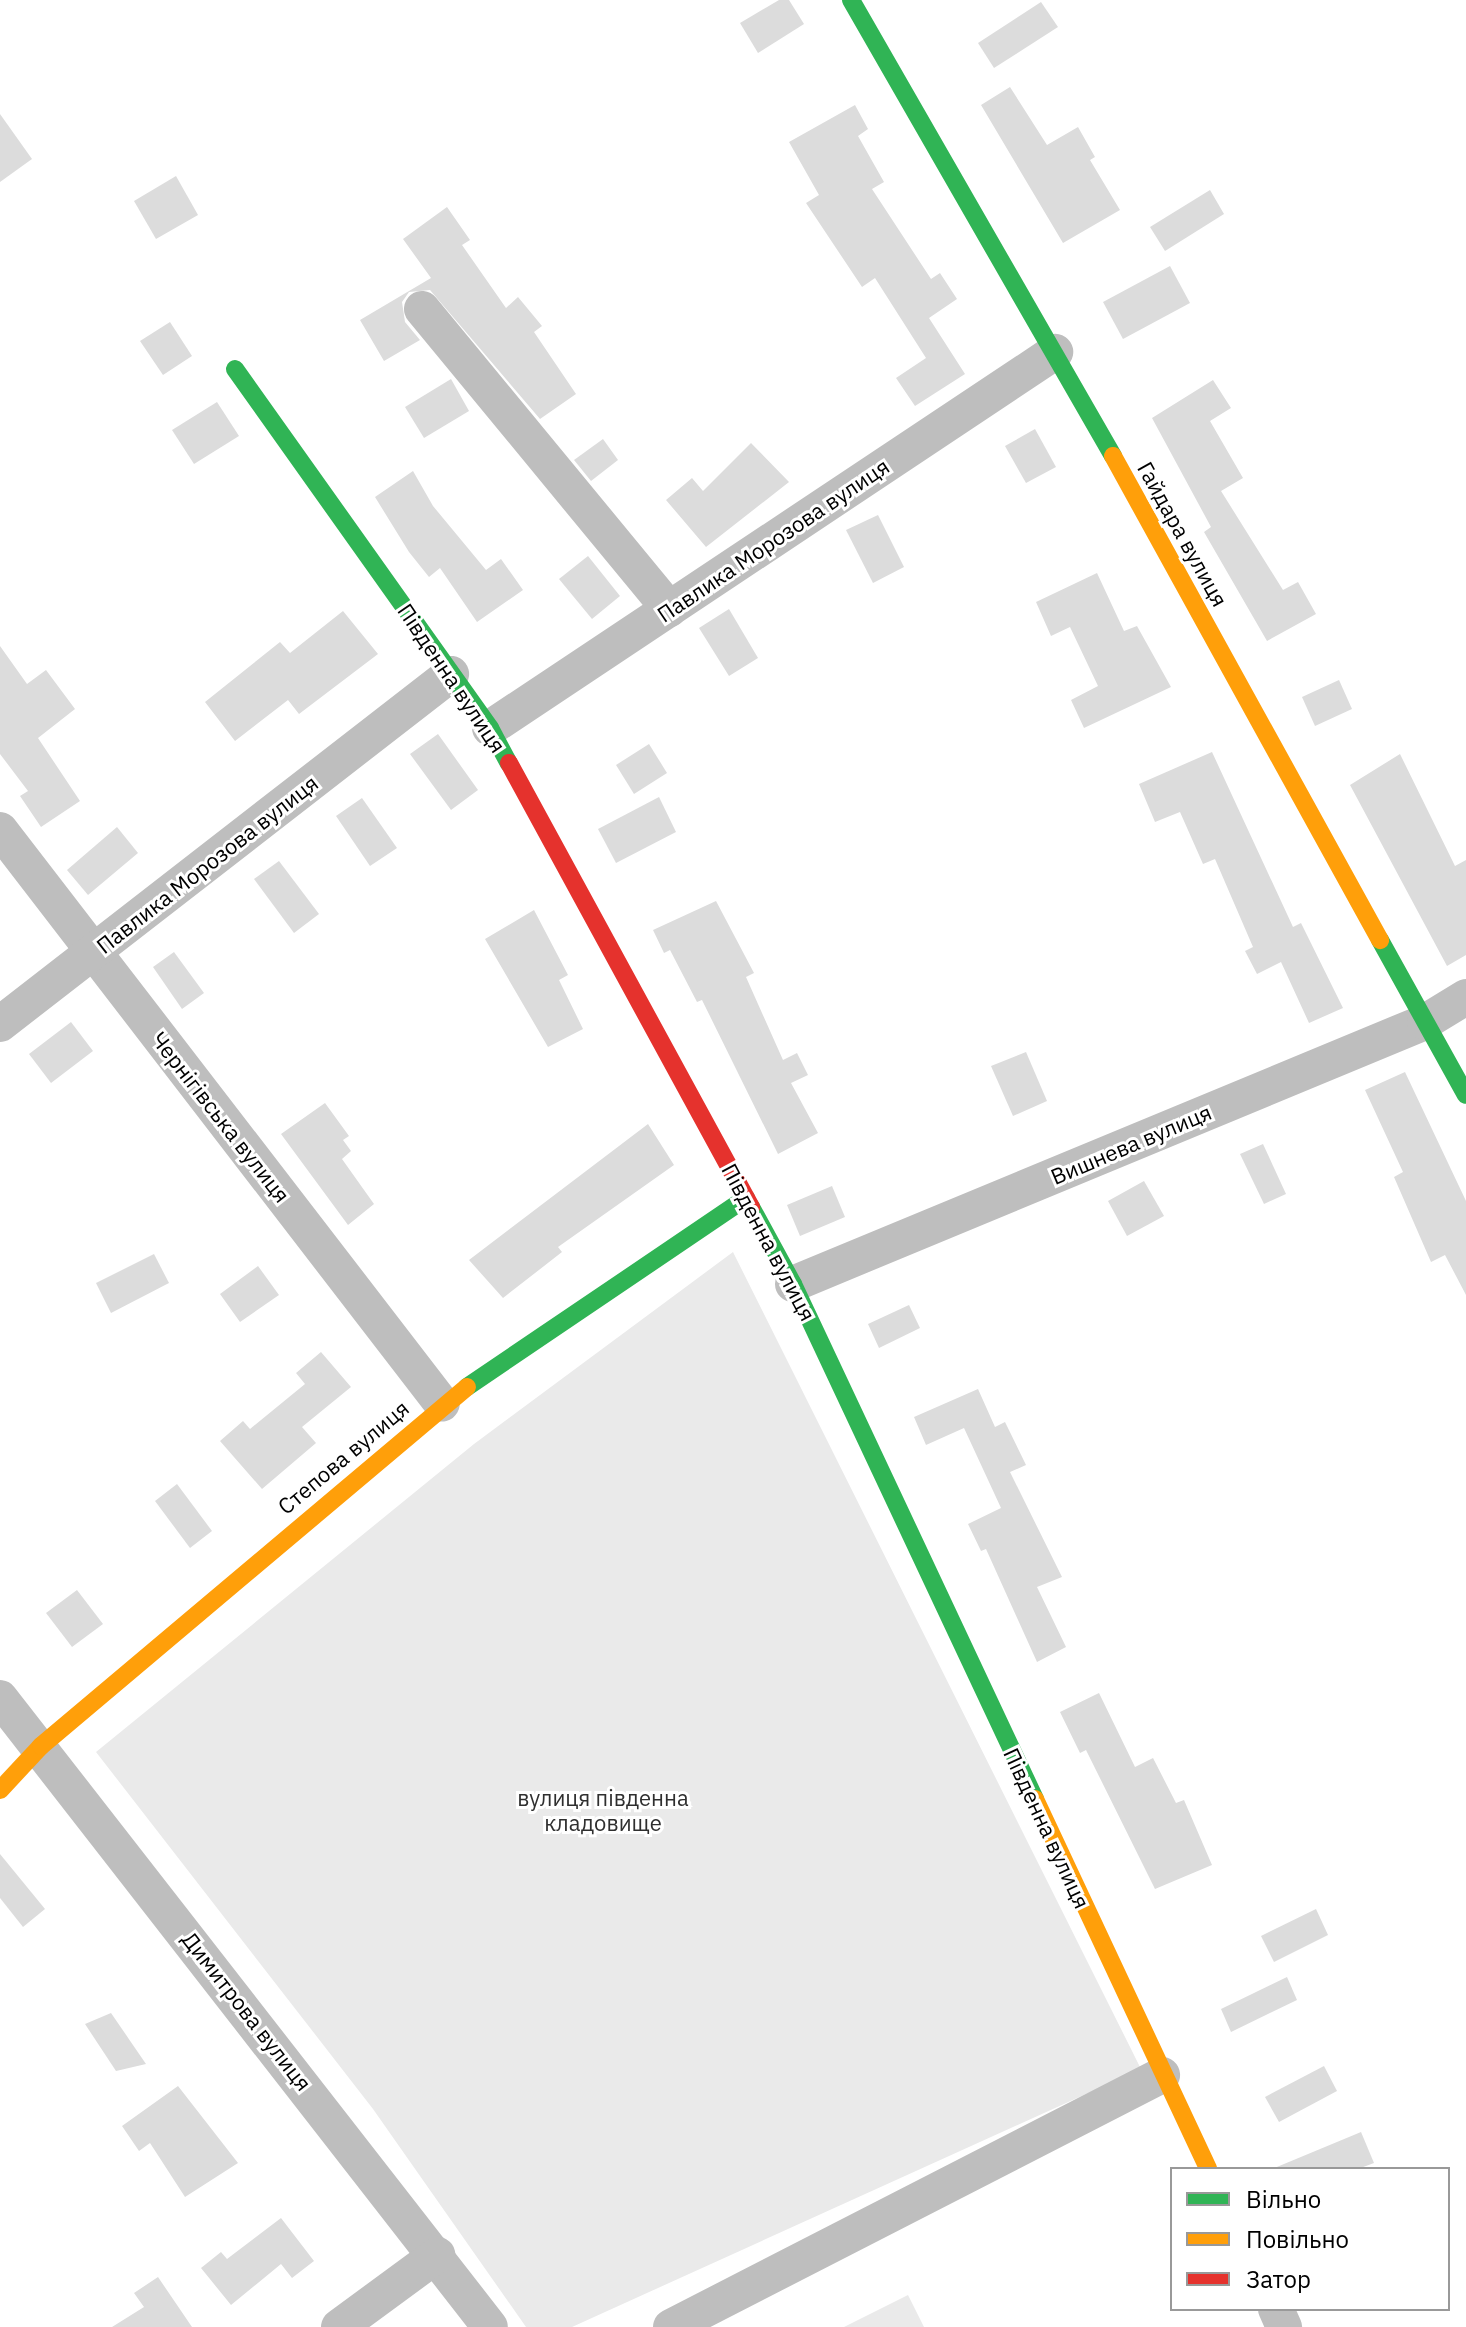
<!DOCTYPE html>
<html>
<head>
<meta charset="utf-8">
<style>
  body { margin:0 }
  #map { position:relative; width:1466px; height:2327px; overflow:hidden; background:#fff; font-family:"IBM Plex Sans",sans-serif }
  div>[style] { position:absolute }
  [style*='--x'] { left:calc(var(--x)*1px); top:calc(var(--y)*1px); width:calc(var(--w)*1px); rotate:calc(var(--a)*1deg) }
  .green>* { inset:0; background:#eaeaea }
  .building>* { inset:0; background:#dcdcdc }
  .street>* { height:36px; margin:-18px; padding:0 18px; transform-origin:18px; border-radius:18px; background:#bebebe }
  .fast>* { height:18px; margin:-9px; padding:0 9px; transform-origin:9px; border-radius:9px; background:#30b455 }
  .slow>* { height:18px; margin:-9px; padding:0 9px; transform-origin:9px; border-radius:9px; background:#ff9f0a }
  .jam>* { height:18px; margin:-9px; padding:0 9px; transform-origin:9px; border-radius:9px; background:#e5322d }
  span { translate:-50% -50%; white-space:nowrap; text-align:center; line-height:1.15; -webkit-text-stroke:6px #fff; paint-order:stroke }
  .street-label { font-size:22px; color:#000 }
  .park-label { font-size:22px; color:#2f2f2f }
  .legend { position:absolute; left:1170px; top:2167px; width:280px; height:144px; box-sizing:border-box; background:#fff; border:2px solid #999; margin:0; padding:10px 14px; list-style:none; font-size:24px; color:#000 }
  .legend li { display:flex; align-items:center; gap:16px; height:40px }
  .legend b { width:40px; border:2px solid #999 }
</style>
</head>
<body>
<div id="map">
  <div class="green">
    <div style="clip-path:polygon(733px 1252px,1141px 2069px,572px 2327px,526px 2327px,373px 2109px,96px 1752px,474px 1444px)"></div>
    <div style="clip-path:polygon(908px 2295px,924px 2327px,844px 2327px)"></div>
  </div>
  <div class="building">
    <div style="clip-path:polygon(779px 0,789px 0,804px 24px,758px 53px,740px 23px)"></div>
    <div style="clip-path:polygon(1041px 2px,1058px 27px,994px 68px,978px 43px)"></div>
    <div style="clip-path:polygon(1010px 87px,1047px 145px,1078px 127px,1095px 157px,1090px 160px,1120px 210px,1063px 243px,981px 105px)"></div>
    <div style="clip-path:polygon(855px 105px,868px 129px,858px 136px,884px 182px,872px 189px,931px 279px,940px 273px,957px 299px,929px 318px,965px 374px,915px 406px,896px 378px,926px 358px,875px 278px,862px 287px,806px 203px,819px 195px,789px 142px)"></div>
    <div style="clip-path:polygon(0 114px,32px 159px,0 182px)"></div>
    <div style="clip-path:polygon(176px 176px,198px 215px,156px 239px,134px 201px)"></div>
    <div style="clip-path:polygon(1210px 190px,1224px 214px,1165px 251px,1150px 227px)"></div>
    <div style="clip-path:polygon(447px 207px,470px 240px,462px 245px,506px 308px,518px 297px,542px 326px,534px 332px,576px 394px,540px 419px,430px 290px,409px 292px,402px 302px,405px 322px,420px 340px,384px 361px,360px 320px,431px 278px,403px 239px)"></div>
    <div style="clip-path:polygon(1170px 266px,1190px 303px,1123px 339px,1103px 302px)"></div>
    <div style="clip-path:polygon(170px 322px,192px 356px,163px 375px,140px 341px)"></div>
    <div style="clip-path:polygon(451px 379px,469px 411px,424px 438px,405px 407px)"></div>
    <div style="clip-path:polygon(1213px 380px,1231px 408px,1210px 421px,1243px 478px,1221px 491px,1283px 590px,1298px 582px,1316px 614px,1267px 641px,1204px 532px,1211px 527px,1152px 418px)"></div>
    <div style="clip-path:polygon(217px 402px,239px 436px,194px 464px,172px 430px)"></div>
    <div style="clip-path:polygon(1035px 429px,1056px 467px,1026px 483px,1005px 446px)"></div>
    <div style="clip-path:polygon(603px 439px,618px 460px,591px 481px,574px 460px)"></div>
    <div style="clip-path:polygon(751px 443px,789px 482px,706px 547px,666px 500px,692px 478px,703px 491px)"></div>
    <div style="clip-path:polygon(413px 471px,433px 506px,486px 570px,501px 559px,523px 590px,477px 622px,440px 568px,429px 577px,409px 552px,375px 497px)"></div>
    <div style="clip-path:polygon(878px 515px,904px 567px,873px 583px,846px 530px)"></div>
    <div style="clip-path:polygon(588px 556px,620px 596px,592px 619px,559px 579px)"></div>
    <div style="clip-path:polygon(1097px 573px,1124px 631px,1137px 626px,1171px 687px,1084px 728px,1071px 700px,1098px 686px,1070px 627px,1051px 636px,1036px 602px)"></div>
    <div style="clip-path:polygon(729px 609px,758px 658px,729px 676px,699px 628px)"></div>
    <div style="clip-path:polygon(343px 611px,378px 654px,299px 714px,288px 700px,235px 741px,205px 702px,280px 642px,290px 653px)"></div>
    <div style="clip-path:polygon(0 646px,27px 684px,46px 670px,75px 709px,38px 738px,80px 801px,41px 827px,20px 796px,28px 791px,0 754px)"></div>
    <div style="clip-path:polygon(1339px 680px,1352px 709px,1315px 726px,1302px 697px)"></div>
    <div style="clip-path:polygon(438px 734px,478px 790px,451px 810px,410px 754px)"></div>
    <div style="clip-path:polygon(649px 744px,667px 773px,634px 794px,616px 765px)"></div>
    <div style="clip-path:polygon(1212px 752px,1293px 927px,1301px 923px,1343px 1008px,1309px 1023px,1281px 962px,1257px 974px,1245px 951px,1253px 947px,1215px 859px,1203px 864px,1180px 812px,1155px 822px,1139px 784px)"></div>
    <div style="clip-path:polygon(1400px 754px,1455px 866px,1466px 860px,1466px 955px,1447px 966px,1350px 785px)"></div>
    <div style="clip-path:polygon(659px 797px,676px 832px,616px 863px,598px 829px)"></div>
    <div style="clip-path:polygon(362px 798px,397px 848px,370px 866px,336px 816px)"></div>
    <div style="clip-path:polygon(117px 827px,138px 853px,88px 895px,67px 870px)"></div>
    <div style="clip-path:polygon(279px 861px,319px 914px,294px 933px,254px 879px)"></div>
    <div style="clip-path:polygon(716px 901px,754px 973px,746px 977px,783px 1060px,797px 1053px,808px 1075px,791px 1083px,818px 1133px,778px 1154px,702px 1000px,697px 1002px,670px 950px,664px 953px,653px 930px)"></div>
    <div style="clip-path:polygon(534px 910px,568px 975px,559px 980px,583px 1029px,548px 1047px,485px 939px)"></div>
    <div style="clip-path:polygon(174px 952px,204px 993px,182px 1009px,153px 967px)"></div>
    <div style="clip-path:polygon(71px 1022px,93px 1051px,51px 1083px,29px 1054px)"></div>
    <div style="clip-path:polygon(1026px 1052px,1047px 1101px,1013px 1116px,991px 1066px)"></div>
    <div style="clip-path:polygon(1405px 1072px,1466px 1201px,1466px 1295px,1445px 1255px,1431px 1262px,1394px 1177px,1403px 1172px,1365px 1090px)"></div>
    <div style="clip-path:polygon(325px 1103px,349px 1136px,343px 1140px,351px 1151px,342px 1159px,374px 1204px,348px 1225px,281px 1134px)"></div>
    <div style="clip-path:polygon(648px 1124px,674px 1165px,558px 1247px,562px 1252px,503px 1298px,469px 1260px)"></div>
    <div style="clip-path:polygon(1263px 1144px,1286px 1194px,1264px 1204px,1240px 1154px)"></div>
    <div style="clip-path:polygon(1144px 1181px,1164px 1216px,1127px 1236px,1108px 1201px)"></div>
    <div style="clip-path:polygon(832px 1186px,845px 1217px,800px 1236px,787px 1205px)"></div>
    <div style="clip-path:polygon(154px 1254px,169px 1283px,111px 1313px,96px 1283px)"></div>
    <div style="clip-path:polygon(258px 1266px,279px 1295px,240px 1322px,220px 1294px)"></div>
    <div style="clip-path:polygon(909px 1305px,920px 1328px,879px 1348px,868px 1324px)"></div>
    <div style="clip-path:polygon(321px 1352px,351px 1387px,302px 1427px,316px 1443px,262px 1489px,220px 1441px,243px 1421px,250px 1429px,305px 1384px,296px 1373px)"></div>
    <div style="clip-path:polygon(978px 1389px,995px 1427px,1005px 1422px,1026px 1465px,1010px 1472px,1062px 1577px,1037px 1587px,1066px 1647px,1037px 1662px,986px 1549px,981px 1551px,968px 1524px,1001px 1508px,964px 1428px,926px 1445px,914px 1417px)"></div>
    <div style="clip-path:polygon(177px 1484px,212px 1531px,190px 1548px,155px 1501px)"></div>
    <div style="clip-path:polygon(77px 1590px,103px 1624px,72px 1647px,46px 1613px)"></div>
    <div style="clip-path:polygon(1099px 1693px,1135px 1767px,1153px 1758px,1176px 1803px,1184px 1800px,1212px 1865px,1155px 1889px,1086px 1750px,1080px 1753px,1060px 1712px)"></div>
    <div style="clip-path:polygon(0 1854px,45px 1909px,23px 1927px,0 1898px)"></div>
    <div style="clip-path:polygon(1316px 1909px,1328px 1935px,1274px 1962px,1261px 1936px)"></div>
    <div style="clip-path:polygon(1287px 1977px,1297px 2000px,1231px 2032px,1221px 2009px)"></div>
    <div style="clip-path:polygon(111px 2013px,146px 2064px,116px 2071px,85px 2024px)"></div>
    <div style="clip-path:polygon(1324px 2066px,1337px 2091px,1279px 2122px,1265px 2097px)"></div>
    <div style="clip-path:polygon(178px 2086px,238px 2163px,185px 2197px,150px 2143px,139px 2151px,122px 2126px)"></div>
    <div style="clip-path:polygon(1361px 2132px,1374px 2163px,1358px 2169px,1272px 2169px)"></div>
    <div style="clip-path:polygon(281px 2218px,314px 2261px,292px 2278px,281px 2264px,231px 2305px,201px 2268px,221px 2252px,227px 2259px)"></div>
    <div style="clip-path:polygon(158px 2277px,192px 2327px,112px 2327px,144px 2307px,134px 2293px)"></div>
  </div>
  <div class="street">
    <div style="--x:422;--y:309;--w:389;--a:50.5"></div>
    <div style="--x:490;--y:728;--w:679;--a:-33.64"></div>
    <div style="--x:0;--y:830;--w:724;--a:52.4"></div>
    <div style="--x:0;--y:1024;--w:571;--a:-37.81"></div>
    <div style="--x:793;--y:1284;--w:684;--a:-22.52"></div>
    <div style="--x:1425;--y:1022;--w:48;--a:-31.4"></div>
    <div style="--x:0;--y:1698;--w:797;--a:52.08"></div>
    <div style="--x:1276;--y:2309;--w:20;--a:66"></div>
    <div style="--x:339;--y:2327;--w:122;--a:-36.3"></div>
    <div style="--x:671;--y:2327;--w:552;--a:-27.17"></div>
  </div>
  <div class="fast">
    <div style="--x:851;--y:0;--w:526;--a:60.12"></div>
    <div style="--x:235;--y:369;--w:440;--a:54.6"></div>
    <div style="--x:490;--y:728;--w:40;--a:62"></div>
    <div style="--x:1380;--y:940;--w:177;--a:61"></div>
    <div style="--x:751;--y:1207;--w:88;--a:61.4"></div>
    <div style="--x:793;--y:1284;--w:569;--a:64.83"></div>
    <div style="--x:467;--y:1387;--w:337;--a:-34.1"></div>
  </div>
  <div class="slow">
    <div style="--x:1113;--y:456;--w:553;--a:61.12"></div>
    <div style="--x:0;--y:1790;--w:60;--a:-47"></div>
    <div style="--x:41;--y:1746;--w:557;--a:-40.12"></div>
    <div style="--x:1035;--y:1799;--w:408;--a:64.9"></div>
  </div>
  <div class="jam">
    <div style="--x:509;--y:763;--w:506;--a:61.41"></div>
  </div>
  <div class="street-label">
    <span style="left:1183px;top:534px;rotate:61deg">Гайдара вулиця</span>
    <span style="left:773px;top:540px;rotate:-34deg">Павлика Морозова вулиця</span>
    <span style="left:452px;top:678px;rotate:56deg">Південна вулиця</span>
    <span style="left:207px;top:864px;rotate:-38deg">Павлика Морозова вулиця</span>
    <span style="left:221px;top:1117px;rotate:52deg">Чернігівська вулиця</span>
    <span style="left:1131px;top:1144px;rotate:-23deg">Вишнева вулиця</span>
    <span style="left:769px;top:1242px;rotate:62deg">Південна вулиця</span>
    <span style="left:343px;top:1457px;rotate:-40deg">Степова вулиця</span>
    <span style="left:1047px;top:1828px;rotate:65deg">Південна вулиця</span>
    <span style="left:247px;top:2011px;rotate:52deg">Димитрова вулиця</span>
  </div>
  <div class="park-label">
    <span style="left:603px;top:1810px">вулиця південна<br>кладовище</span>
  </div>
  <ul class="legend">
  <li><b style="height:10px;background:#30b455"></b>Вільно</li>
  <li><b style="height:10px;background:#ff9f0a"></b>Повільно</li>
  <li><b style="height:10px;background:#e5322d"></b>Затор</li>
  </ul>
</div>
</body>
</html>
